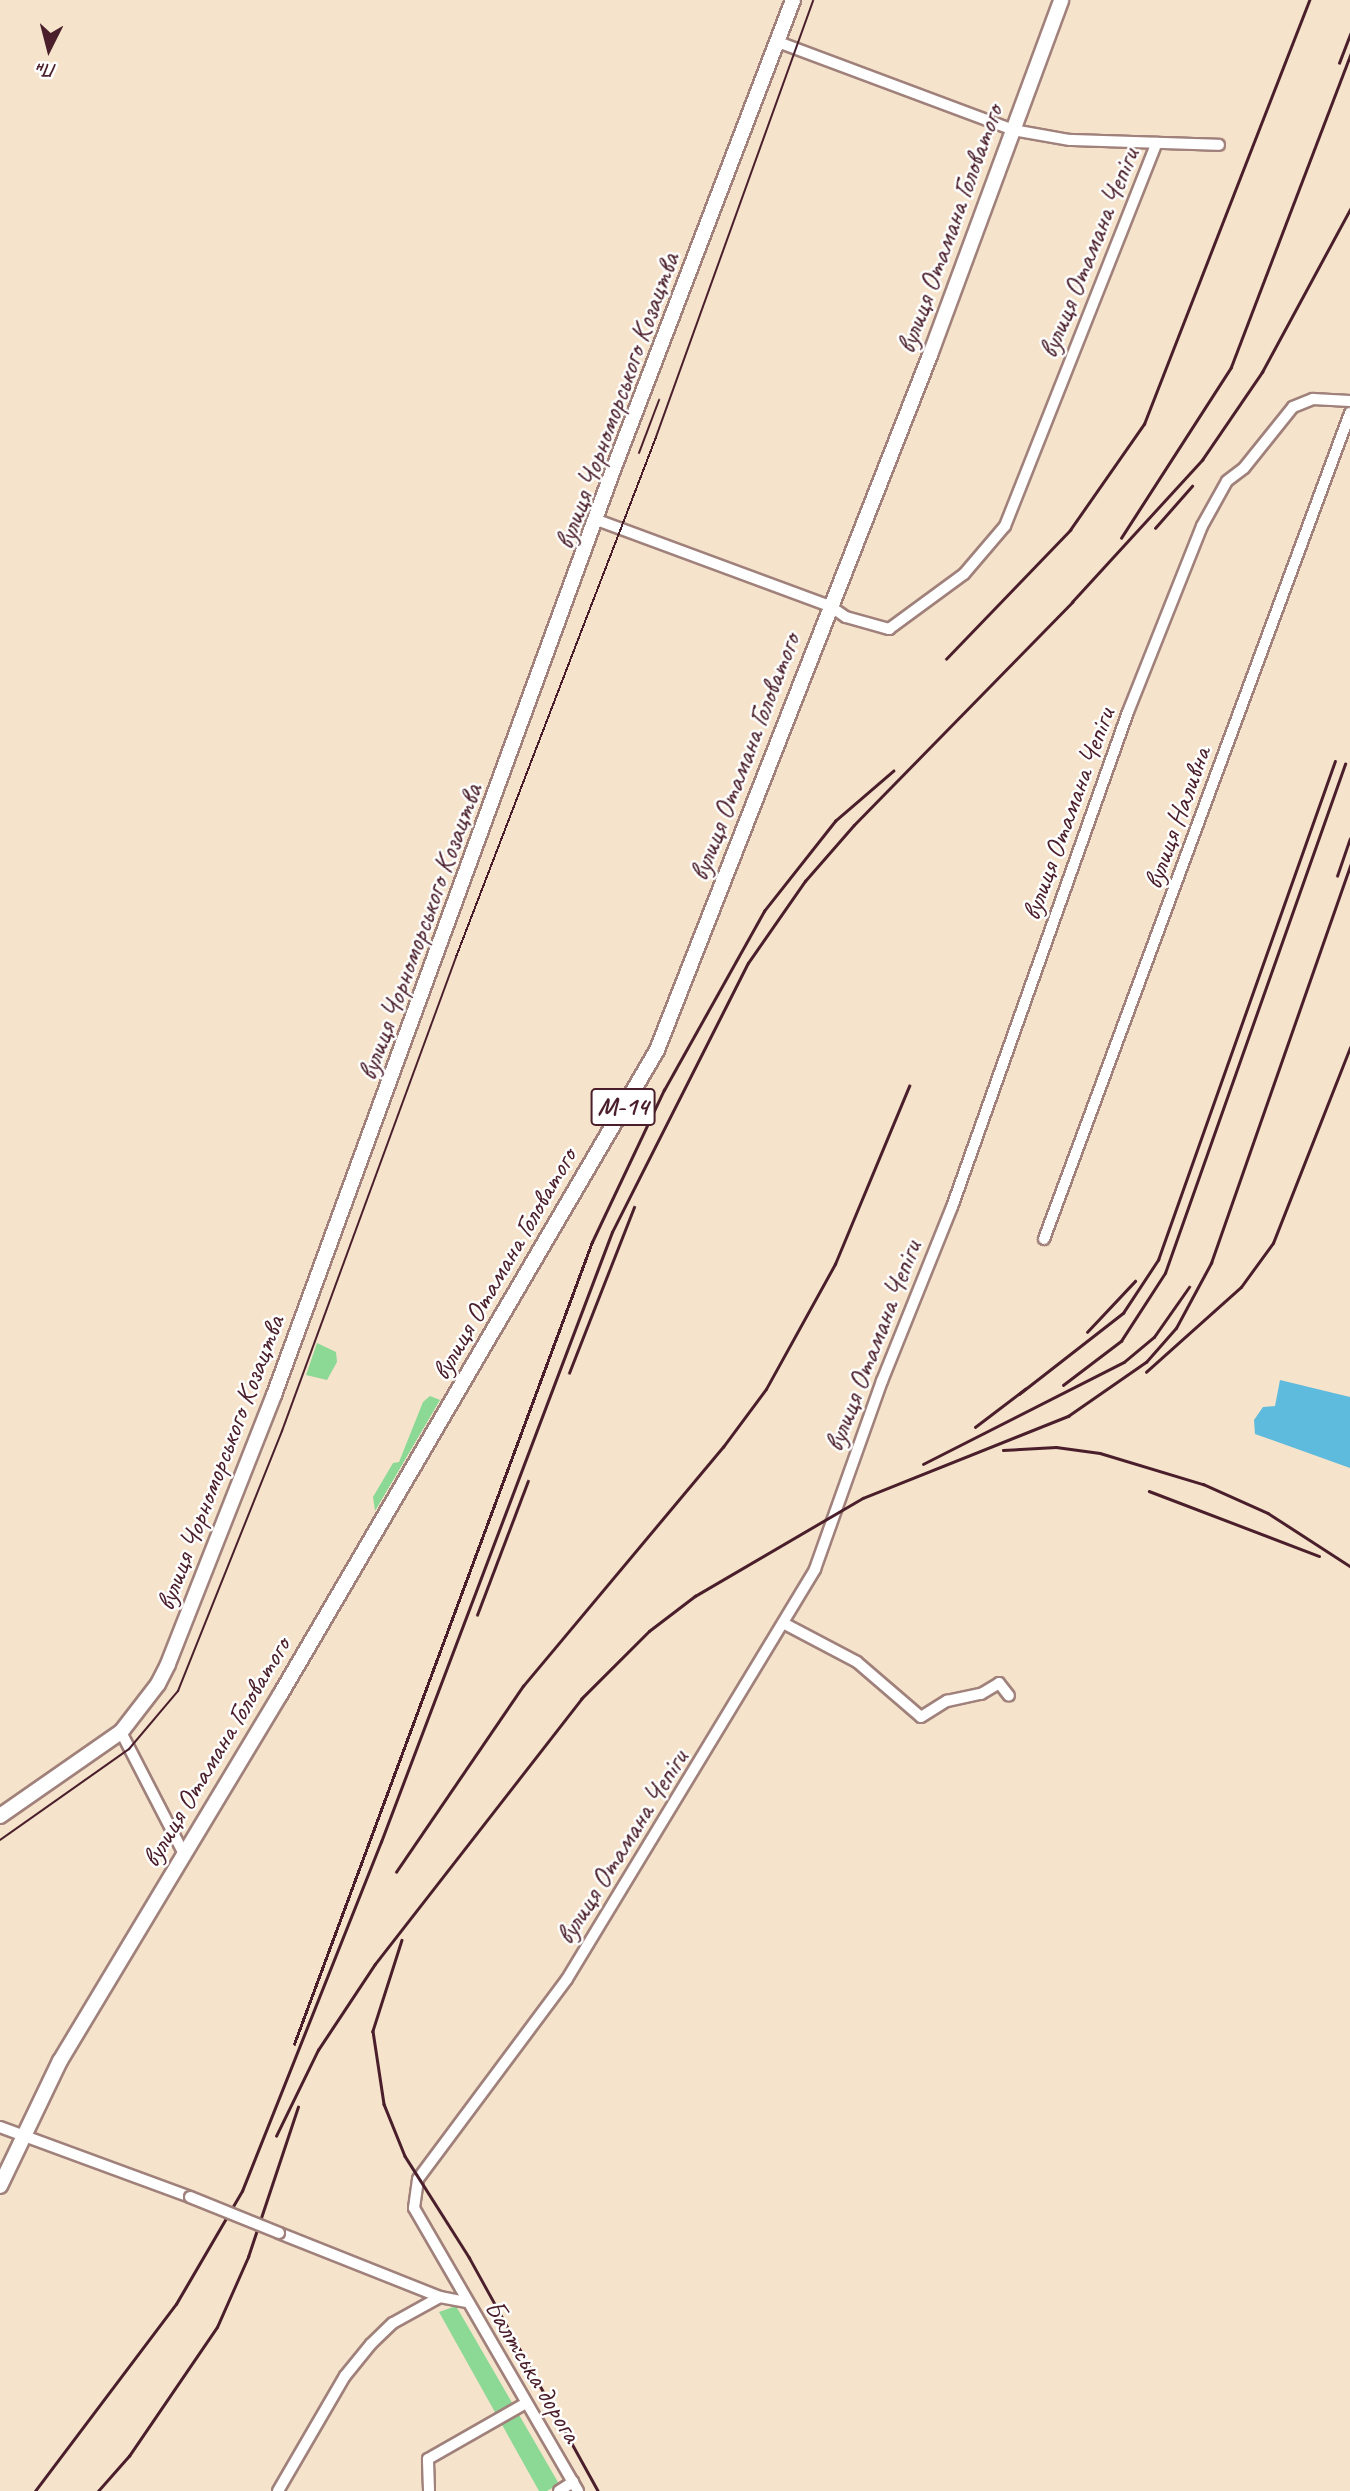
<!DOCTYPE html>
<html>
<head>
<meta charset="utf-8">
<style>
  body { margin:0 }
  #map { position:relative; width:1350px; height:2491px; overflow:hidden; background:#f5e3cb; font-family:Caveat,sans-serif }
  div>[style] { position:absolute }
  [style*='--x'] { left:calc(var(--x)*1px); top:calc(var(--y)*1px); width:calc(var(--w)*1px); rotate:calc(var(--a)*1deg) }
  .green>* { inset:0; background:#8cd895 }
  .water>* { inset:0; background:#5fbbdd }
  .roads { filter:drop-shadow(2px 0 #a0817b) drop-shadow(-2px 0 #a0817b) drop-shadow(0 2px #a0817b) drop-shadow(0 -2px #a0817b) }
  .street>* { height:10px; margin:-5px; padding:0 5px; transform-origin:5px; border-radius:5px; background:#fff }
  .primary>* { height:14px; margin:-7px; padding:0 7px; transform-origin:7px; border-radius:7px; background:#fff }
  .tram>* { height:2px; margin:-1px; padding:0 1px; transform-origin:1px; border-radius:1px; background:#4a1f2b }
  .rail>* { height:2.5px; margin:-1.25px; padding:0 1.25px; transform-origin:1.25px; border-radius:1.25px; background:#4a1f2b }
  .bridges { filter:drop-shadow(2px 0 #a0817b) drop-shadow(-2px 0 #a0817b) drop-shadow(0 2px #a0817b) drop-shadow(0 -2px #a0817b) }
  .street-bridge>* { height:10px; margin:-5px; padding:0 5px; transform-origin:5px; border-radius:5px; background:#fff }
  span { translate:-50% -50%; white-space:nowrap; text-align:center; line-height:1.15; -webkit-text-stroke:5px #fff; paint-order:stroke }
  .shield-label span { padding:2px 5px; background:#fff; border:2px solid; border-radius:5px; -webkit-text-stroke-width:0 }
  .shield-label { font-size:26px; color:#4a1f2b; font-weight:700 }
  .street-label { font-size:28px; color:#4a1f2b }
  .north { position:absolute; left:14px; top:14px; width:70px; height:70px; -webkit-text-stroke:5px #fff; paint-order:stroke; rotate:186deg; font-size:19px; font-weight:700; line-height:28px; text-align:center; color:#4a1f2b }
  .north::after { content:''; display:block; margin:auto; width:24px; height:32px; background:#4a1f2b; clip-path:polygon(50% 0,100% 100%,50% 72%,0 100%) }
</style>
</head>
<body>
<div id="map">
  <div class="green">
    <div style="clip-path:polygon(317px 1343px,336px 1352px,337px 1362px,327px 1380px,306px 1375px)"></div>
    <div style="clip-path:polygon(430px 1396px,440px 1400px,375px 1511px,373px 1497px,393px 1463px,399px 1462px,423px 1402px)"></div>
    <div style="clip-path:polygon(456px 2306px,559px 2484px,547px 2491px,539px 2491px,439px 2312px)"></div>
  </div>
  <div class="water">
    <div style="clip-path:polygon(1280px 1380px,1350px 1397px,1350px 1468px,1255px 1434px,1254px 1420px,1263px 1407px,1275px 1406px)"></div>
  </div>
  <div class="roads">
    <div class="street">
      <div style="--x:778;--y:42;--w:251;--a:20.5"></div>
      <div style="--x:1013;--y:130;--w:58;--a:10"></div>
      <div style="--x:1070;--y:140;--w:149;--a:1.9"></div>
      <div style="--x:597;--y:520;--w:248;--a:20.3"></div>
      <div style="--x:830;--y:606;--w:19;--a:35"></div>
      <div style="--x:846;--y:617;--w:45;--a:15.6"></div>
      <div style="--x:889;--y:629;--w:93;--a:-36.3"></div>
      <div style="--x:964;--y:574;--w:63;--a:-49.5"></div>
      <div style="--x:1005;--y:526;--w:412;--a:-68.4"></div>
      <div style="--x:1044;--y:1239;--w:881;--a:-69.67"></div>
      <div style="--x:785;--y:1624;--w:81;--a:27.8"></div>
      <div style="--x:857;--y:1662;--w:84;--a:40.7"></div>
      <div style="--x:921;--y:1717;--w:31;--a:-32"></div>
      <div style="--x:947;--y:1701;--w:35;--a:-12"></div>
      <div style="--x:981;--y:1694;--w:21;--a:-31"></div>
      <div style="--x:999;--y:1683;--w:16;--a:52"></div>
      <div style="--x:121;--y:1732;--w:135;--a:62.7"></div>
      <div style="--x:0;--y:2127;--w:202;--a:20.2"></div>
      <div style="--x:279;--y:2233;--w:173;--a:21.7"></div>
      <div style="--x:440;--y:2297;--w:26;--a:11"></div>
      <div style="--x:429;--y:2490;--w:31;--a:-92"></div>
      <div style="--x:428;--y:2459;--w:113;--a:-29.7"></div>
      <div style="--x:278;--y:2491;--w:133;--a:-59.8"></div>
      <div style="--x:345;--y:2376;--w:41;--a:-50.9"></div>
      <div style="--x:371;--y:2344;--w:30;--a:-44"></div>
      <div style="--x:393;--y:2323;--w:54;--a:-29"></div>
      <div style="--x:559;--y:2491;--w:17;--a:-33"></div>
      <div style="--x:578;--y:2491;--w:327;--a:-120.1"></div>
      <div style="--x:414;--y:2208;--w:29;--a:-82"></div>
      <div style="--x:418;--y:2179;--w:249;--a:-53.3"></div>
      <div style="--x:567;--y:1979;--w:479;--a:-58.8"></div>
      <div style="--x:815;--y:1569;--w:200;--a:-70.4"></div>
      <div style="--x:882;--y:1381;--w:188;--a:-68.1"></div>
      <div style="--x:952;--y:1207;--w:525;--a:-70.43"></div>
      <div style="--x:1128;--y:712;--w:200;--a:-68.3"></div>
      <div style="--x:1202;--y:526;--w:51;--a:-60.9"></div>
      <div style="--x:1227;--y:481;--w:21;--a:-37"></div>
      <div style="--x:1244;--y:468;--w:78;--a:-51.2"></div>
      <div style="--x:1293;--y:407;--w:22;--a:-22"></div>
      <div style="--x:1313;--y:399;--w:37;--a:3"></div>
    </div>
    <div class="primary">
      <div style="--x:0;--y:1816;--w:147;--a:-34.8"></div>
      <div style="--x:121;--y:1732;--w:61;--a:-52.4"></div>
      <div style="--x:158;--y:1684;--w:22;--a:-63"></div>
      <div style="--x:168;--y:1664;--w:289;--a:-68.5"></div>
      <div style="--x:274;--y:1395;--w:985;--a:-69.87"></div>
      <div style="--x:613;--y:470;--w:503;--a:-69.04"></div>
      <div style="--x:0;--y:2186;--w:139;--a:-64.4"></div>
      <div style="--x:60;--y:2061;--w:427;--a:-59"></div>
      <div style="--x:280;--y:1695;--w:747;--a:-59.69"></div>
      <div style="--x:657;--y:1050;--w:747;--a:-68.55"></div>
      <div style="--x:930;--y:355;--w:378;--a:-69.7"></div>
    </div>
  </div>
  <div class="tram">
    <div style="--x:639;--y:453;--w:57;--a:-69.3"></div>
    <div style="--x:0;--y:1840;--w:158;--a:-35.2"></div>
    <div style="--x:129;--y:1749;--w:76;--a:-49.8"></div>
    <div style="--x:178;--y:1691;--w:280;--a:-68.2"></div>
    <div style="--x:282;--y:1431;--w:505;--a:-69.84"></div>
    <div style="--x:456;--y:957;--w:557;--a:-68.96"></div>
    <div style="--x:656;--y:437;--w:464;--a:-70.2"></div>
  </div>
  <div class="rail">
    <div style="--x:1339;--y:63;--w:31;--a:-69"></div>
    <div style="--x:1155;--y:528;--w:56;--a:-48.6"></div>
    <div style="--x:1121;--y:538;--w:203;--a:-57.2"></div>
    <div style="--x:1231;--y:367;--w:334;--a:-69.1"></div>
    <div style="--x:946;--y:659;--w:179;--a:-46.1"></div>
    <div style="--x:1070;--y:530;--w:129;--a:-55.1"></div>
    <div style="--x:1144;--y:424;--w:455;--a:-68.7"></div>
    <div style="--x:1337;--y:876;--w:39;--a:-71"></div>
    <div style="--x:1087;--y:1332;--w:70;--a:-46.7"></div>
    <div style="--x:1146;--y:1372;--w:127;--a:-41.8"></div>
    <div style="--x:1241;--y:1287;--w:54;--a:-54"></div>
    <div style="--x:1273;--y:1243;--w:210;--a:-68.5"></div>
    <div style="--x:569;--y:1373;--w:178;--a:-68.6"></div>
    <div style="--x:1063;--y:1385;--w:73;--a:-37.2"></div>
    <div style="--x:1121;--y:1341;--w:81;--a:-57.1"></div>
    <div style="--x:1165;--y:1273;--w:540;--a:-70.52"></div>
    <div style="--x:1019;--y:1394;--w:132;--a:-37.9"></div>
    <div style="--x:1123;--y:1313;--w:64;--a:-56.6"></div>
    <div style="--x:1158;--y:1260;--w:529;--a:-70.47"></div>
    <div style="--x:975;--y:1427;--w:63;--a:-37.2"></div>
    <div style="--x:1003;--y:1450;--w:53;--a:-3.2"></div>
    <div style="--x:1056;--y:1447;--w:44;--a:7.8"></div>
    <div style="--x:1100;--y:1453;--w:108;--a:16.8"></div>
    <div style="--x:1203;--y:1484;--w:71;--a:24"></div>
    <div style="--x:1268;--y:1513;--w:98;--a:32.9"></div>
    <div style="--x:923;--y:1464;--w:225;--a:-26.9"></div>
    <div style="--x:1124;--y:1362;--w:39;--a:-40"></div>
    <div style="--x:1154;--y:1337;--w:61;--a:-55"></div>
    <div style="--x:1149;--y:1491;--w:182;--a:20.9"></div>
    <div style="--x:477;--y:1615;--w:143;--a:-69.2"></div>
    <div style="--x:396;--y:1872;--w:225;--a:-55.7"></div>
    <div style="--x:523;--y:1686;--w:312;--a:-50.1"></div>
    <div style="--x:723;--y:1447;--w:72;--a:-53.4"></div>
    <div style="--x:766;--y:1389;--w:143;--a:-61.1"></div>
    <div style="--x:835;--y:1264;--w:193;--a:-67.4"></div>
    <div style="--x:402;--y:1940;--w:96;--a:107.7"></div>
    <div style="--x:373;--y:2031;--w:74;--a:81.4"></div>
    <div style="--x:384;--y:2104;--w:56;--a:68"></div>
    <div style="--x:405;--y:2156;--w:120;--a:57.6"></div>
    <div style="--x:469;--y:2257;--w:267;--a:61.1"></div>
    <div style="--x:294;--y:2044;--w:856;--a:-69.62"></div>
    <div style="--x:592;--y:1242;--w:168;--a:-64.7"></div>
    <div style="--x:664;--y:1090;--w:205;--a:-60.8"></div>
    <div style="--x:764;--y:911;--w:115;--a:-51.7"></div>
    <div style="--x:835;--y:821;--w:77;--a:-40.8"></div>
    <div style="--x:276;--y:2136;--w:96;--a:-64"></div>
    <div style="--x:318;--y:2050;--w:103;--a:-56.5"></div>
    <div style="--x:375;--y:1964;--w:336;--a:-52.1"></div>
    <div style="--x:581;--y:1699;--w:96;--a:-45"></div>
    <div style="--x:649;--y:1631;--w:58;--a:-37.3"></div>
    <div style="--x:695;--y:1596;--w:194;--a:-30.3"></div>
    <div style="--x:863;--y:1498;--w:221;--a:-21.8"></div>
    <div style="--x:1068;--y:1416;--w:95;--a:-34.7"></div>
    <div style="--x:1146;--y:1362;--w:45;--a:-48.6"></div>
    <div style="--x:1176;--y:1328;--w:74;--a:-61.7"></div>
    <div style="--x:1211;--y:1263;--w:421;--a:-70.7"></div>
    <div style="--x:35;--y:2491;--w:234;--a:-53"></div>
    <div style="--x:176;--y:2304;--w:131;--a:-59.7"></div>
    <div style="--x:242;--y:2191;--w:376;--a:-68.3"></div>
    <div style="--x:381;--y:1842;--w:652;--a:-69.26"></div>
    <div style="--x:612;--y:1232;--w:301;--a:-63.2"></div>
    <div style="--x:748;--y:963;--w:100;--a:-55.2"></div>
    <div style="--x:805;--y:881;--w:74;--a:-48.8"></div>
    <div style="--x:854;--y:825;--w:312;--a:-45.6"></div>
    <div style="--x:1072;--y:602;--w:193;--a:-47.5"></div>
    <div style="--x:1202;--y:460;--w:107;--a:-55.7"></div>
    <div style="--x:1262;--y:372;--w:185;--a:-61.6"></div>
    <div style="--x:98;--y:2491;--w:47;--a:-48.5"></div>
    <div style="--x:129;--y:2456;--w:156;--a:-55.7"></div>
    <div style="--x:217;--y:2327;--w:77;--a:-66.1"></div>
    <div style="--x:248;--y:2257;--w:158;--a:-71.6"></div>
  </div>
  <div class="bridges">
    <div class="street-bridge">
      <div style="--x:190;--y:2197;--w:96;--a:22"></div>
    </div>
  </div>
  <div class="shield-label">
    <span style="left:623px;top:1107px">М-14</span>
  </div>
  <div class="street-label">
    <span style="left:950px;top:229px;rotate:-70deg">вулиця Отамана Головатого</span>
    <span style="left:1089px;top:253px;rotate:-68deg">вулиця Отамана Чепіги</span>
    <span style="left:617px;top:401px;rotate:-70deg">вулиця Чорноморського Козацтва</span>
    <span style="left:745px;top:757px;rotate:-69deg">вулиця Отамана Головатого</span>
    <span style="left:1068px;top:814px;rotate:-70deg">вулиця Отамана Чепіги</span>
    <span style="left:1177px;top:818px;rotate:-70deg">вулиця Наливна</span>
    <span style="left:420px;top:932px;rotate:-70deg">вулиця Чорноморського Козацтва</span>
    <span style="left:504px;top:1264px;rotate:-60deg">вулиця Отамана Головатого</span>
    <span style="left:873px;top:1346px;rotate:-69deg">вулиця Отамана Чепіги</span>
    <span style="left:220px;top:1463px;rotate:-69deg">вулиця Чорноморського Козацтва</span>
    <span style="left:216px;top:1752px;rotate:-59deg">вулиця Отамана Головатого</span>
    <span style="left:622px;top:1847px;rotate:-58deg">вулиця Отамана Чепіги</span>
    <span style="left:533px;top:2371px;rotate:59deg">Балтська дорога</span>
  </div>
  <div class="north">Пн</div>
</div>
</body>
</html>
